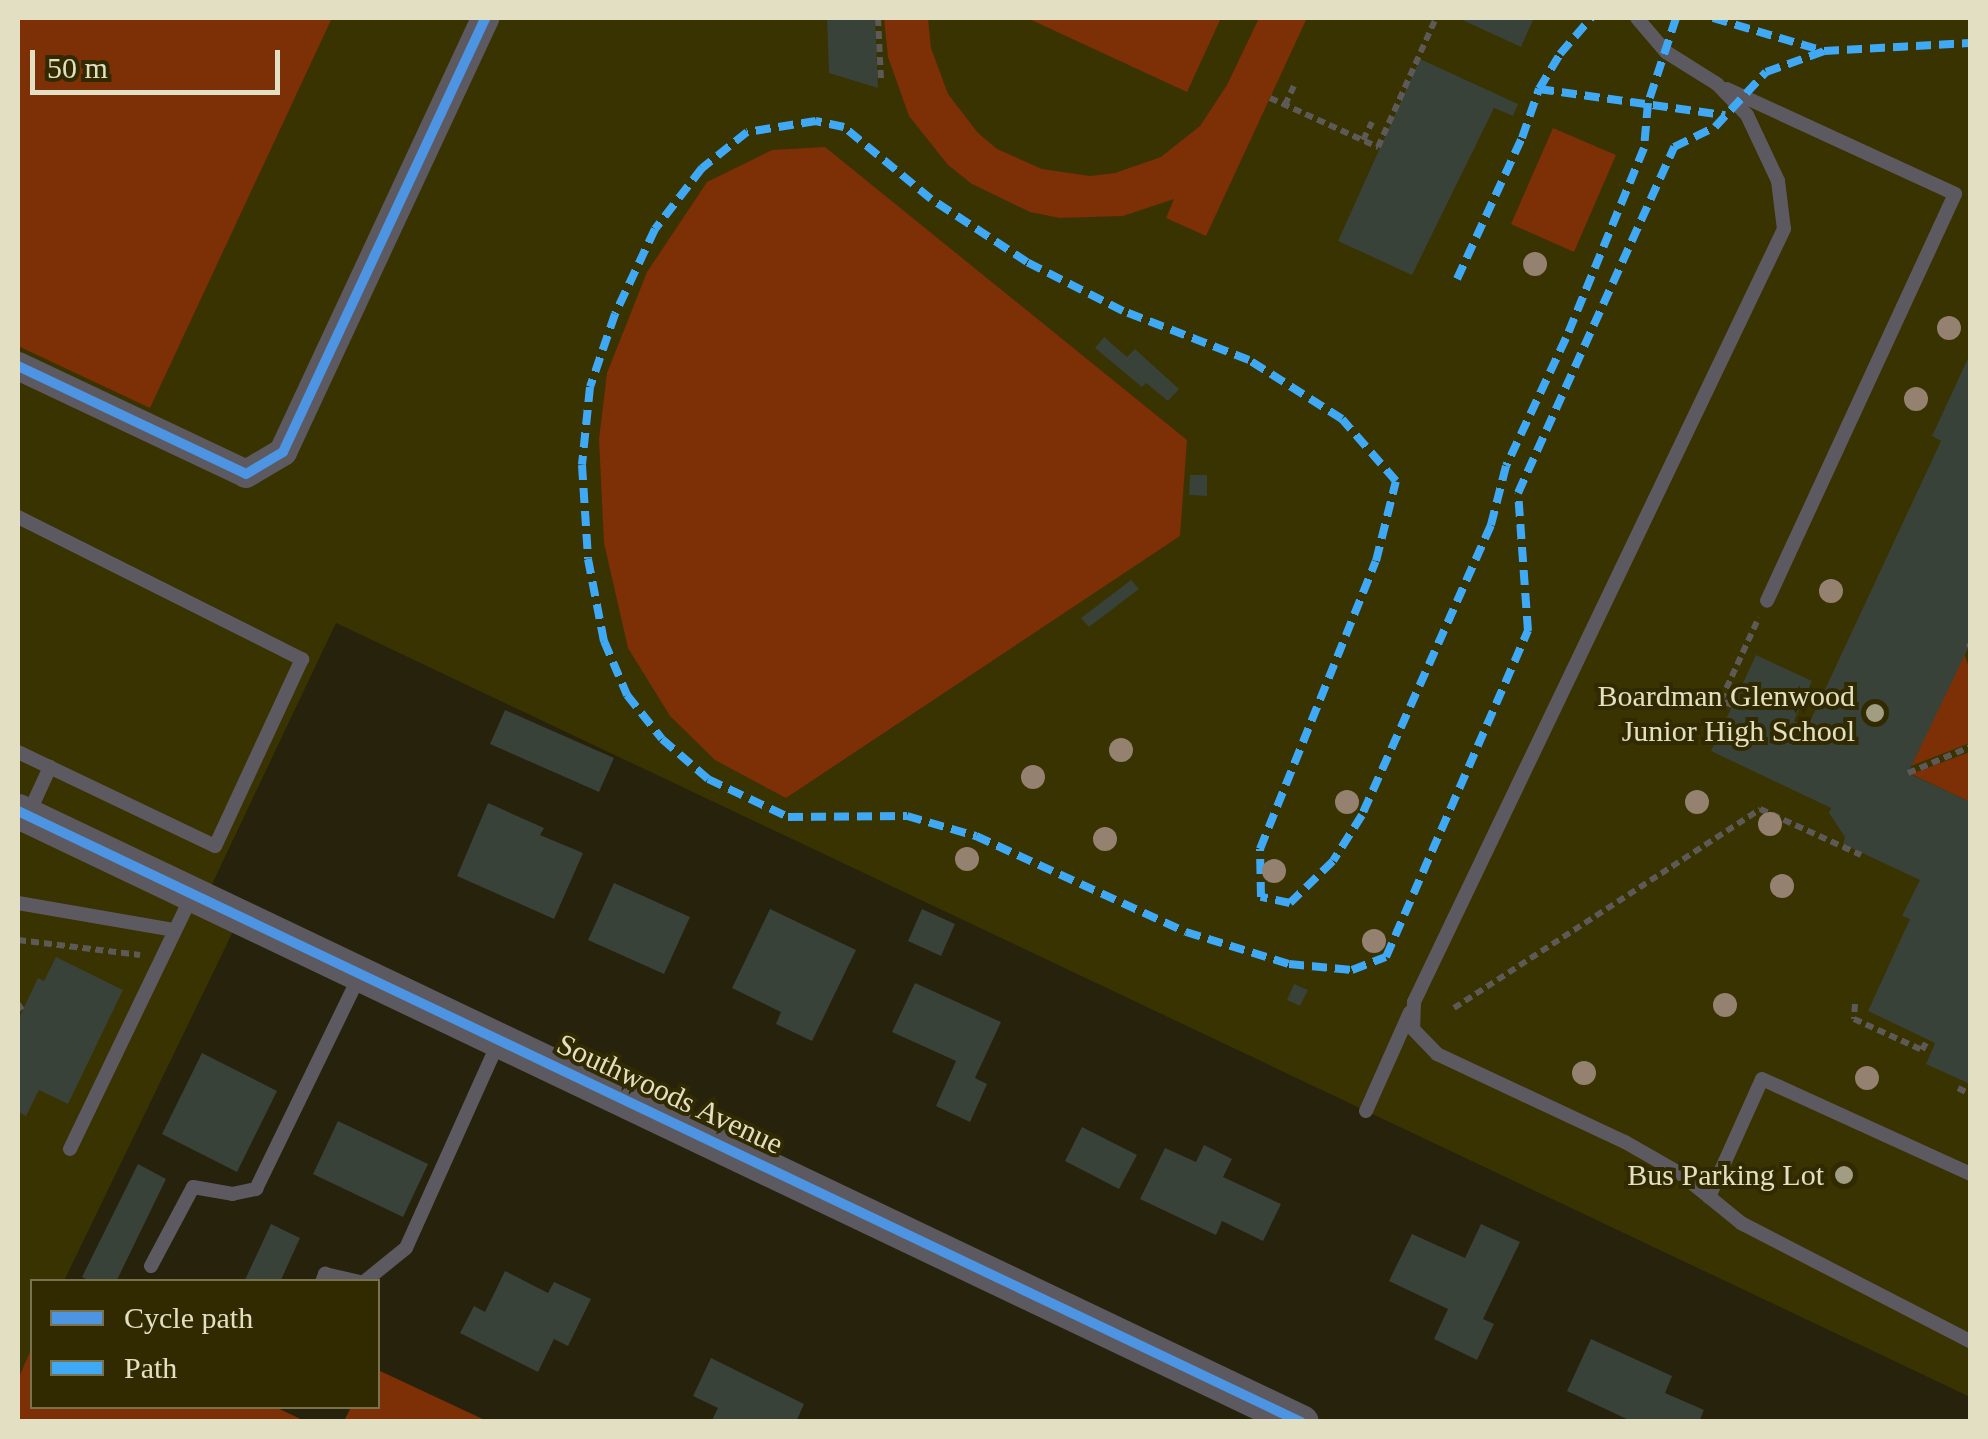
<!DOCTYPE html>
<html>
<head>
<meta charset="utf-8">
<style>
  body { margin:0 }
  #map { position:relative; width:1988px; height:1439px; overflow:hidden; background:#26220b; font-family:Georgia,serif }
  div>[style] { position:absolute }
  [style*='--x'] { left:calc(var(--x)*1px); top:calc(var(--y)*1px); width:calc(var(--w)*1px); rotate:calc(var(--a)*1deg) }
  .built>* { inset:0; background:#393201 }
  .green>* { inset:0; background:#7d2f05 }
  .building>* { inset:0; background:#384238 }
  .path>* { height:6px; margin-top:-3px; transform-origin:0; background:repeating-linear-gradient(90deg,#5c5957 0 8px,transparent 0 13px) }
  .service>* { height:14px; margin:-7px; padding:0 7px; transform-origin:7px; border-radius:7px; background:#5c5a60 }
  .minor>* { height:28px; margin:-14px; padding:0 14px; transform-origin:14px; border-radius:14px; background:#5c5a60 }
  .tertiary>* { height:35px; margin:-17.5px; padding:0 17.5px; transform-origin:17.5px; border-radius:17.5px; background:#5c5a60 }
  .quiet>* { height:8px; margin-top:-4px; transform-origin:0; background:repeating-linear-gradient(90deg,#3fa9f5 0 15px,transparent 0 23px) }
  .cycleway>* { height:10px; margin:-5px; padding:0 5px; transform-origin:5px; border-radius:5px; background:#4d94e3 }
  .trees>* { width:24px; height:24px; margin:-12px; border-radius:50%; background:#948170 }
  .dots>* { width:28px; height:28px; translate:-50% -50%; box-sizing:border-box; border:5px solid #312a00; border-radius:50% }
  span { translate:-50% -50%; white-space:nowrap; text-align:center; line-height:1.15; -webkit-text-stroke:8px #312a00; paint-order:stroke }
  .poi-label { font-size:30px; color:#e2dfc2 }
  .right { translate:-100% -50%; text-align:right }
  .street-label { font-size:30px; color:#e2dfc2 }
  .frame { position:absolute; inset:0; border:20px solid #e2dfc2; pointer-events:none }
  .legend { position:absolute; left:30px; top:1279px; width:350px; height:130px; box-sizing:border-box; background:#312a00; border:2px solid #78724e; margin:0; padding:12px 18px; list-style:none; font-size:30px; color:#e2dfc2 }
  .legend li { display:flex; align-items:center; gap:20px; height:50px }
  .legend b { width:50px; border:2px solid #78724e }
  .scale { position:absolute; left:30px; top:50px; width:250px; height:45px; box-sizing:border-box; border:5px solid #e2dfc2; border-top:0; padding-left:12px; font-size:30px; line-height:35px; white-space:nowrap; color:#e2dfc2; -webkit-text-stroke:8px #312a00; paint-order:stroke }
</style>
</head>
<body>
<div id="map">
  <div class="built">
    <div style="clip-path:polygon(18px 18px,1970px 18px,1970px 1397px,336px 623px,205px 899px,240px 917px,64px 1281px,32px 1282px,32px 1347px,18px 1379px)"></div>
  </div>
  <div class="green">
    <div style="clip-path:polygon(18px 18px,332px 18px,150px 408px,18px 346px)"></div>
    <div style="clip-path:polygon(884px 18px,928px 18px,931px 48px,948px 94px,978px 133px,997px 149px,1042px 169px,1090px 176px,1115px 173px,1161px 157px,1200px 126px,1227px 85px,1259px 18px,1307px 18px,1206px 236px,1166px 218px,1174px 199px,1123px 216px,1060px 218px,1030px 212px,972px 184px,948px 165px,909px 116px,888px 57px)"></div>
    <div style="clip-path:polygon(1027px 18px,1221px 18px,1187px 92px)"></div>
    <div style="clip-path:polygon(1553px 128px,1616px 155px,1574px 252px,1511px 224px)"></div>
    <div style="clip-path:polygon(825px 147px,1187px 440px,1180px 536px,786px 798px,715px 760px,670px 716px,628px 648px,604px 543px,599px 439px,607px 373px,647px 272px,707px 182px,772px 150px)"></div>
    <div style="clip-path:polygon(1964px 653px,1970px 670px,1970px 743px,1911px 766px)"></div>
    <div style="clip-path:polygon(1970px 752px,1970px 802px,1911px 774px)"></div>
    <div style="clip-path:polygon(32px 1347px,32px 1406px,273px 1406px,305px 1421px,18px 1421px,18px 1379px)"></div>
    <div style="clip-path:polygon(378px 1370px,487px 1421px,344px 1421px,351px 1407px,378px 1406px)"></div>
  </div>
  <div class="building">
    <div style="clip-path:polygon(827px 18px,875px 18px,878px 88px,829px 73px)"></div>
    <div style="clip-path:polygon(1458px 18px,1534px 18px,1521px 47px)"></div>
    <div style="clip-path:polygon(1420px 59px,1518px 104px,1513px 116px,1494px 108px,1412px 275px,1338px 241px)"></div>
    <div style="clip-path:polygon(1104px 337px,1127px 357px,1135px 349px,1179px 389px,1168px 401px,1146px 383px,1142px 387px,1095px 348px)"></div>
    <div style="clip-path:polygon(1970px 354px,1970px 644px,1908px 773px,1970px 802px,1970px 1084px,1926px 1064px,1935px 1043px,1868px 1011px,1910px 919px,1902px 916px,1920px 880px,1843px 844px,1845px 837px,1829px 813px,1831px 808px,1711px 751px,1756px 655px,1812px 681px,1794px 721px,1807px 728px,1941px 441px,1932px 436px)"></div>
    <div style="clip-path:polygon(1190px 475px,1207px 475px,1207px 496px,1189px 495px)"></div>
    <div style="clip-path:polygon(1131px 580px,1139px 589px,1089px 627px,1081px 618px)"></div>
    <div style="clip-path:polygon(505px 710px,614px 758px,599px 792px,490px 744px)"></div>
    <div style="clip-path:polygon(488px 803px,544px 828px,540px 835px,583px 853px,554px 919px,457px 876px)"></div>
    <div style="clip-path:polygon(614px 883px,690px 917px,664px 974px,588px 940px)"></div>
    <div style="clip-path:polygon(770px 909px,856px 950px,812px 1041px,776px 1024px,781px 1012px,732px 988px)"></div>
    <div style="clip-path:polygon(922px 909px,955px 924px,941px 956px,908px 941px)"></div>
    <div style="clip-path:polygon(56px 957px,123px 990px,68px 1104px,39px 1090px,26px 1116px,18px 1112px,18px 1020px,38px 978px,44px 981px)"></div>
    <div style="clip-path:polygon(915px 983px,1001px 1022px,975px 1078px,987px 1084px,970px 1122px,936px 1106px,956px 1061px,892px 1032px)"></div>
    <div style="clip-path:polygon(1294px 984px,1308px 990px,1300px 1006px,1287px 1000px)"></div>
    <div style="clip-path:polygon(202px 1053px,277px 1091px,237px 1172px,162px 1134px)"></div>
    <div style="clip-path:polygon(338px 1121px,428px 1164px,403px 1217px,313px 1174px)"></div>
    <div style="clip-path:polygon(1082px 1127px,1137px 1155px,1119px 1189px,1065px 1161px)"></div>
    <div style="clip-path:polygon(1204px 1145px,1232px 1159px,1223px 1177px,1281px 1204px,1263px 1241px,1222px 1221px,1216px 1235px,1140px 1199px,1165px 1148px,1196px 1162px)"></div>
    <div style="clip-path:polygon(138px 1164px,166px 1179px,116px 1282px,92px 1282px,82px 1277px)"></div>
    <div style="clip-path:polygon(271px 1224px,300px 1238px,280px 1282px,244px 1282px)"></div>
    <div style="clip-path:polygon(1481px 1224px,1520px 1242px,1483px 1319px,1494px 1324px,1477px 1360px,1434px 1339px,1448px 1309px,1389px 1281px,1412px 1234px,1465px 1258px)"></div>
    <div style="clip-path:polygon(505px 1271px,548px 1293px,554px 1282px,591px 1299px,568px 1346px,554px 1339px,538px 1372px,460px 1333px,474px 1306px,485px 1312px)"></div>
    <div style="clip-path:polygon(1591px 1339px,1672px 1376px,1665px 1393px,1704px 1410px,1699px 1422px,1633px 1422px,1567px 1391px)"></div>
    <div style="clip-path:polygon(711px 1358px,804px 1404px,796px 1422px,712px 1420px,718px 1408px,693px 1396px)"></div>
  </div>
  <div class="path">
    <div style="--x:878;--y:18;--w:62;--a:87.2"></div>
    <div style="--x:1270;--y:98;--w:119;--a:24.4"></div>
    <div style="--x:1378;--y:147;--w:141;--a:-65.8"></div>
    <div style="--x:1285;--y:105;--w:21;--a:-65"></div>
    <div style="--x:1363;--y:140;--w:20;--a:-63"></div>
    <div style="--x:1969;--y:643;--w:4;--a:76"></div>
    <div style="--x:1732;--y:705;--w:12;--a:-156"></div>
    <div style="--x:1721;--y:700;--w:91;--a:-65.4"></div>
    <div style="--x:1908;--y:773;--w:67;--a:-22.8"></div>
    <div style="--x:18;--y:940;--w:123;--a:7"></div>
    <div style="--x:18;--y:1004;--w:7;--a:56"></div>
    <div style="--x:1855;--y:1004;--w:15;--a:94"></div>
    <div style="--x:1854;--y:1019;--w:75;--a:24.5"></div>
    <div style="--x:1922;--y:1050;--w:13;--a:-61"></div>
    <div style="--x:1454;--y:1008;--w:365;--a:-33"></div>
    <div style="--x:1760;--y:809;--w:111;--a:24.5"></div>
    <div style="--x:1958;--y:1088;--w:13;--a:27"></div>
  </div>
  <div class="service">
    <div style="--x:1637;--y:18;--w:45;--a:49.5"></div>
    <div style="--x:1666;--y:52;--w:60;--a:32.1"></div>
    <div style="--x:1717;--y:84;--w:43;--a:45.9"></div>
    <div style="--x:1747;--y:115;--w:73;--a:64.8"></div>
    <div style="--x:1778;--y:181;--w:48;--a:82.9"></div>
    <div style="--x:1784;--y:229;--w:857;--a:115.58"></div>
    <div style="--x:1414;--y:1002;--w:27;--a:92"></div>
    <div style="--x:1413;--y:1029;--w:35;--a:46"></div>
    <div style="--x:1437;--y:1054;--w:208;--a:25.1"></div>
    <div style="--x:1625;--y:1142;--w:64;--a:29.7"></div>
    <div style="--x:1681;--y:1174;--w:77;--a:39.2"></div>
    <div style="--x:1741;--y:1223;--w:258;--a:27.3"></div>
    <div style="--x:1727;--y:89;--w:251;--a:24.7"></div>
    <div style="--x:1955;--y:194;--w:448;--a:114.8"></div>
    <div style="--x:18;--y:517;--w:318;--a:26.6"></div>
    <div style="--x:302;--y:659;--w:206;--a:114.9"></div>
    <div style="--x:215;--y:846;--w:218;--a:-154.5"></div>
    <div style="--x:28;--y:815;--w:53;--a:-65.4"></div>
    <div style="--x:18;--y:903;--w:159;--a:9.8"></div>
    <div style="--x:1366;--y:1111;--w:108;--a:-66"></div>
    <div style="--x:70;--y:1149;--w:282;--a:-64.3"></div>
    <div style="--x:1709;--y:1197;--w:129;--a:-65.8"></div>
    <div style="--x:1762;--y:1079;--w:229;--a:24.5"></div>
    <div style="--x:151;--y:1266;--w:89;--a:-62"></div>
    <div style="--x:193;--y:1187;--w:40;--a:10"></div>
    <div style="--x:232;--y:1194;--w:25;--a:-12"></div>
    <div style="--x:256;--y:1189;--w:238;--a:-64.1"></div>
    <div style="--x:322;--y:1282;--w:9;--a:-69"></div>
    <div style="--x:325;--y:1274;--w:37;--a:13"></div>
    <div style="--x:364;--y:1282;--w:54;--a:-39"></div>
    <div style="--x:406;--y:1248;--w:227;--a:-65.8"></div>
  </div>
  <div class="minor">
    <div style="--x:18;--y:366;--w:252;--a:25.3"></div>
    <div style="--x:246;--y:474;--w:43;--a:-30.7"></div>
    <div style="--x:283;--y:452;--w:479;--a:-65"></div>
  </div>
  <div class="tertiary">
    <div style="--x:18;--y:811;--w:1421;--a:25.47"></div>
  </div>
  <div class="quiet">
    <div style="--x:1676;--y:18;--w:89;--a:108.2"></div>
    <div style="--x:1648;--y:103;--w:45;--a:95.1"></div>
    <div style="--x:1644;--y:148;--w:205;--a:112.3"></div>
    <div style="--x:1566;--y:338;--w:141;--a:115.1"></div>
    <div style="--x:1506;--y:466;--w:61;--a:104.3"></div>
    <div style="--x:1491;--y:525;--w:317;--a:114"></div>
    <div style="--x:1362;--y:815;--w:54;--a:122.2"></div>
    <div style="--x:1333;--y:861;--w:60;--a:135.7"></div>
    <div style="--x:1290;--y:903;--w:30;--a:-168"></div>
    <div style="--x:1261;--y:897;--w:48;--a:-91.2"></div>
    <div style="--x:1260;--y:849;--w:310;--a:-68.1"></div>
    <div style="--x:1376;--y:561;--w:82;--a:-76"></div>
    <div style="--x:1396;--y:481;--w:82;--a:-131.1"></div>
    <div style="--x:1342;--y:419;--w:110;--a:-147.6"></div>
    <div style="--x:1249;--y:360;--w:135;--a:-158.7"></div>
    <div style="--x:1123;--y:311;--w:108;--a:-153"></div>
    <div style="--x:1027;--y:262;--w:115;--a:-146.7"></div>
    <div style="--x:931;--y:199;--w:113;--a:-140.4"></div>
    <div style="--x:844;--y:127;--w:29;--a:-168"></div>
    <div style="--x:816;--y:121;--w:70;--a:170.9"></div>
    <div style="--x:747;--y:132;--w:58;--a:141.3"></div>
    <div style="--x:702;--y:168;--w:77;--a:127.6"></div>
    <div style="--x:655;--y:229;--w:94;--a:115.2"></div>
    <div style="--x:615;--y:314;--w:77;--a:108.9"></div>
    <div style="--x:590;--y:387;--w:78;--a:95.9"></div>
    <div style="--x:582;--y:465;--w:94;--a:86.3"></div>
    <div style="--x:588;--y:559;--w:84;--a:79"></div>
    <div style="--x:604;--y:641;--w:59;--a:66.9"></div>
    <div style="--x:627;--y:695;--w:56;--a:51.5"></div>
    <div style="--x:662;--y:739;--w:61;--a:41"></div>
    <div style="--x:708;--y:779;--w:89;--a:25.4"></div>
    <div style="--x:788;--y:817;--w:119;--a:-0.5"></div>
    <div style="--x:907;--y:816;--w:72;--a:16.2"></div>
    <div style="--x:976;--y:836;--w:231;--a:24.6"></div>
    <div style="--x:1186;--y:932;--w:108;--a:17.3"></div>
    <div style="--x:1289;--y:964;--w:63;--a:5.4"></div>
    <div style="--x:1352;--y:970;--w:36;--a:-21"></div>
    <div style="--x:1386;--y:957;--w:356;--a:-66.5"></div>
    <div style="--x:1528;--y:631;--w:138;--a:-94.1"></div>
    <div style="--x:1518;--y:493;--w:380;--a:-65.7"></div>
    <div style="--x:1674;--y:147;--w:46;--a:-26"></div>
    <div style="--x:1715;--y:127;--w:75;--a:-47.2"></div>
    <div style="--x:1766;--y:72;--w:62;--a:-19.9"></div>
    <div style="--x:1824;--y:51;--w:146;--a:-3.1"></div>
    <div style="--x:1713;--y:18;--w:116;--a:16.6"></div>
    <div style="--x:1539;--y:89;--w:188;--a:8"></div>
    <div style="--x:1457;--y:279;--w:155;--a:-65.3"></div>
    <div style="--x:1522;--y:138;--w:52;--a:-70.9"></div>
    <div style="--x:1539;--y:89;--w:41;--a:-59"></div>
    <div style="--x:1560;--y:54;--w:48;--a:-49.3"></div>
  </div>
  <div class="cycleway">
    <div style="--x:18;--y:366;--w:252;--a:25.3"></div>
    <div style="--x:246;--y:474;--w:43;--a:-30.7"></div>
    <div style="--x:283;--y:452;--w:479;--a:-65"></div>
    <div style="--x:18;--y:811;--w:1421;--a:25.47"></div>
  </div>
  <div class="trees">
    <div style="left:1535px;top:264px"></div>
    <div style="left:1949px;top:328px"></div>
    <div style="left:1916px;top:399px"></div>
    <div style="left:1831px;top:591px"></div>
    <div style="left:1121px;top:750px"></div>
    <div style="left:1033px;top:777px"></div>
    <div style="left:1347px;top:802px"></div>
    <div style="left:1697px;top:802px"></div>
    <div style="left:1770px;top:824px"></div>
    <div style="left:1105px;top:839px"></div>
    <div style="left:967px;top:859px"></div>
    <div style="left:1274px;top:871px"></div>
    <div style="left:1782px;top:886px"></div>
    <div style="left:1374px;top:941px"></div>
    <div style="left:1725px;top:1005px"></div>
    <div style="left:1584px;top:1073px"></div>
    <div style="left:1867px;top:1078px"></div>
  </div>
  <div class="dots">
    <div style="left:1875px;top:713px;background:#a09d82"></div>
    <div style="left:1844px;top:1175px;background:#a09d82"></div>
  </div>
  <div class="poi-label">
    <span class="right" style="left:1855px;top:713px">Boardman Glenwood<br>Junior High School</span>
    <span class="right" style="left:1824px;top:1175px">Bus Parking Lot</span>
  </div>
  <div class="street-label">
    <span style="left:670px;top:1094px;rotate:25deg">Southwoods Avenue</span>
  </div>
  <div class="frame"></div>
  <ul class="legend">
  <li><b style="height:12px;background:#4d94e3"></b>Cycle path</li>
  <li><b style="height:12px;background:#3fa9f5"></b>Path</li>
  </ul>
  <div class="scale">50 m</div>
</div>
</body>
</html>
